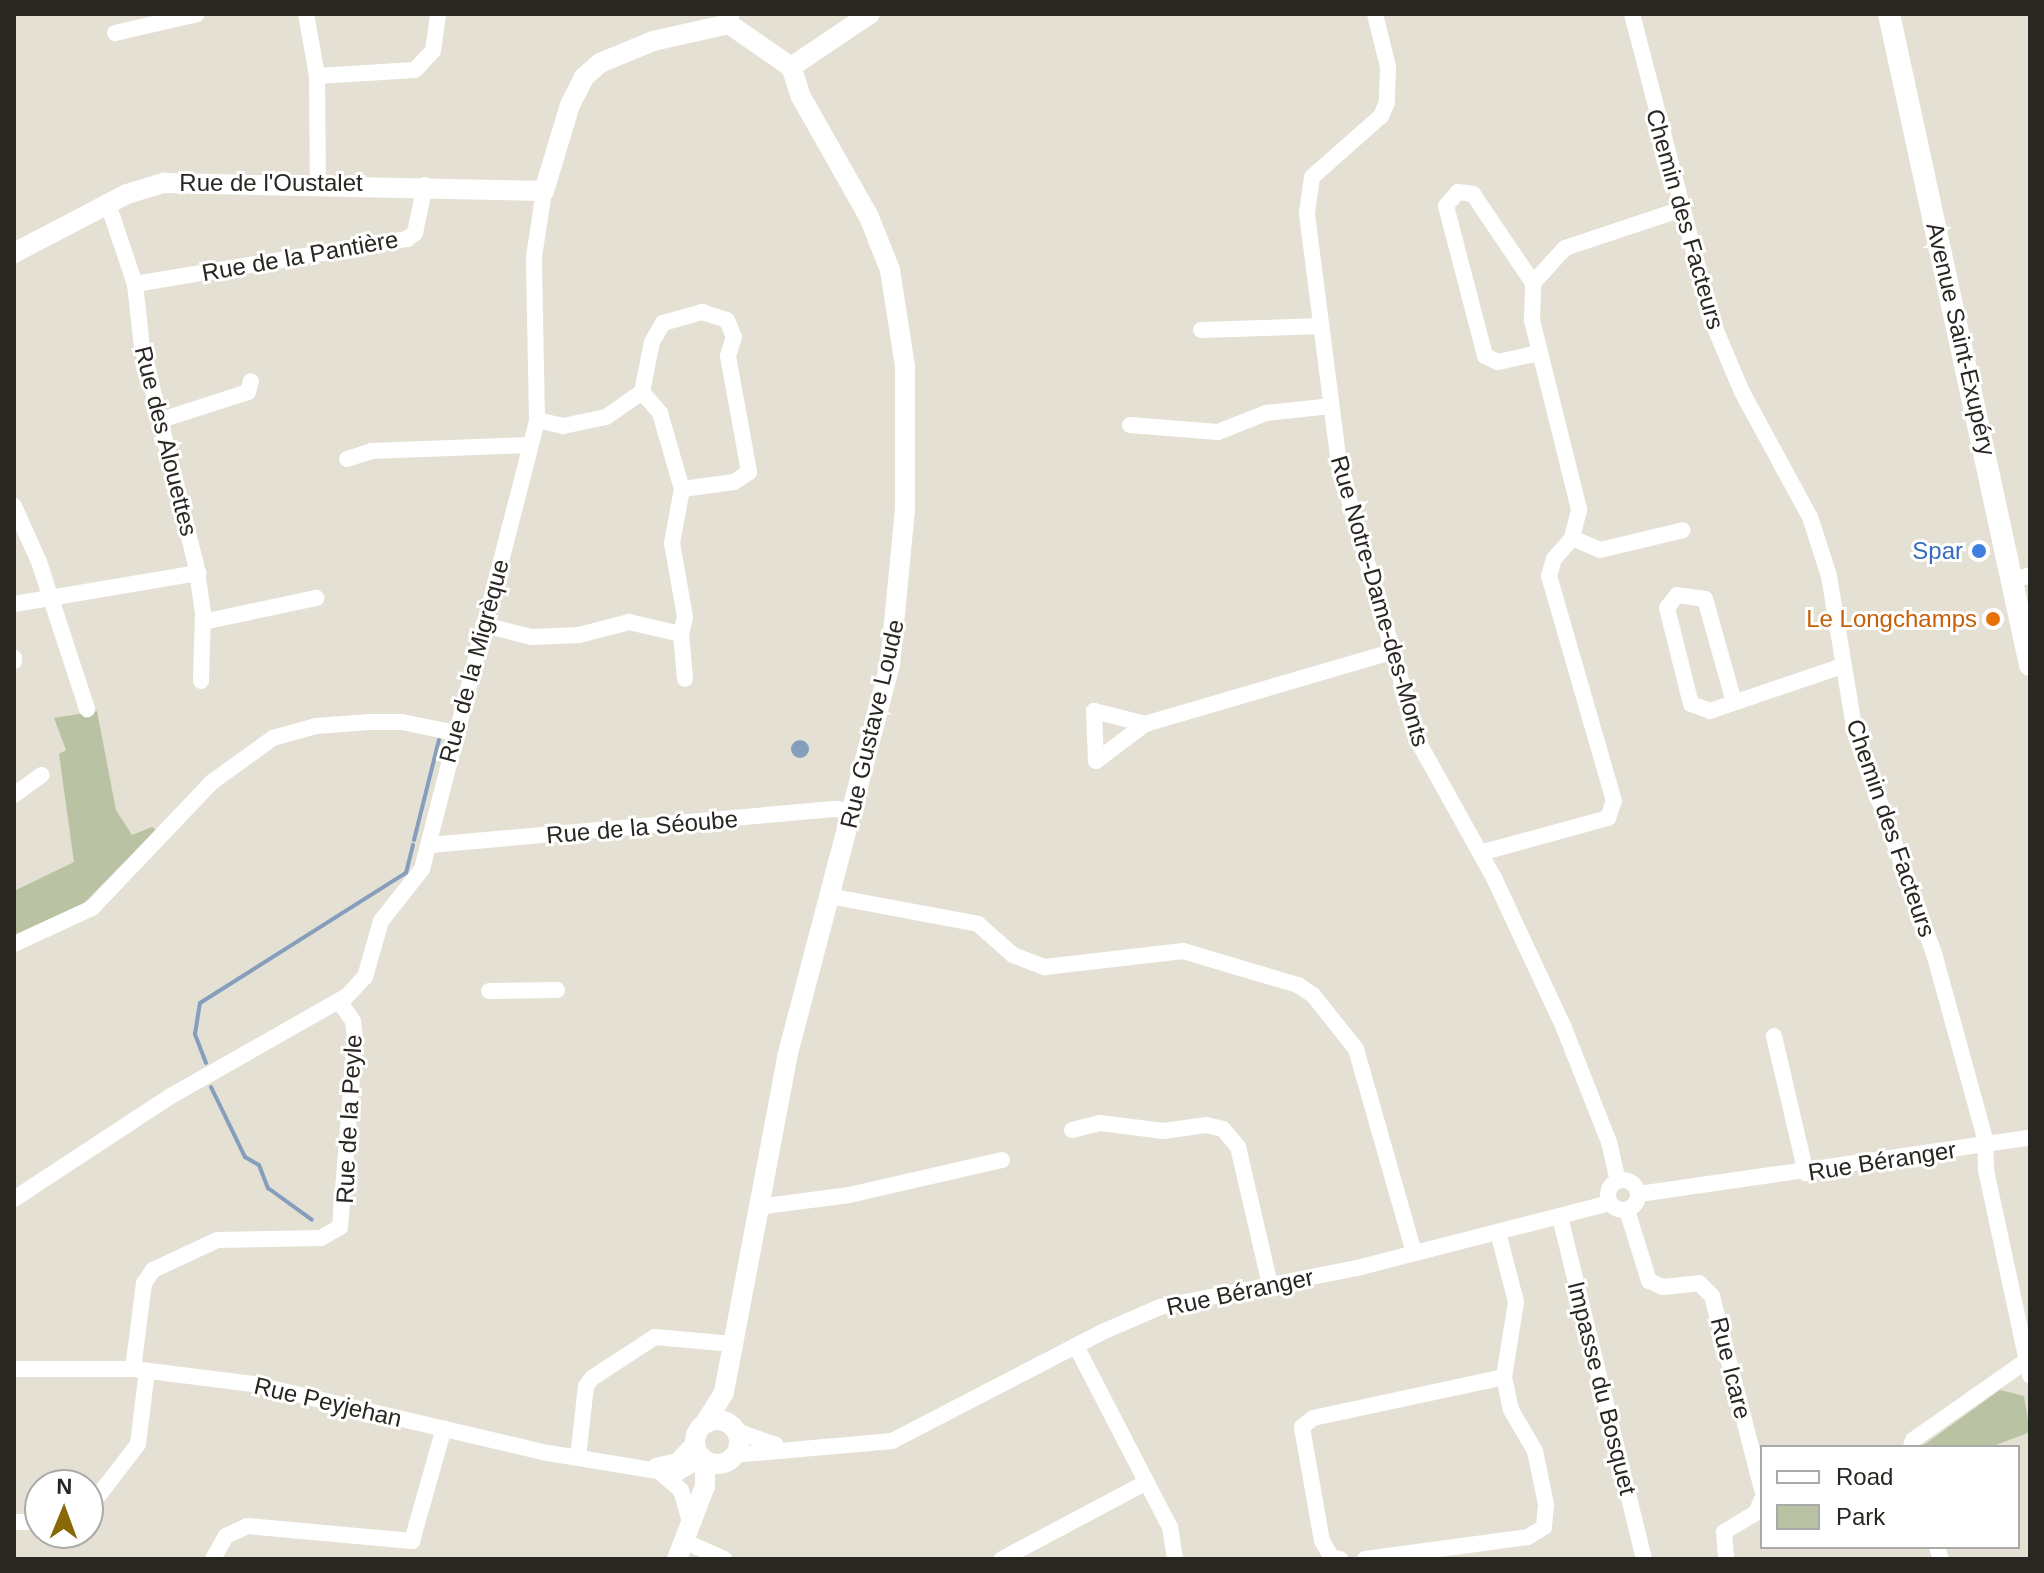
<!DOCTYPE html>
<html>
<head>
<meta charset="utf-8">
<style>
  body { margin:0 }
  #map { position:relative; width:2044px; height:1573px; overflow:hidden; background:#e5e0d4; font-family:Helvetica,sans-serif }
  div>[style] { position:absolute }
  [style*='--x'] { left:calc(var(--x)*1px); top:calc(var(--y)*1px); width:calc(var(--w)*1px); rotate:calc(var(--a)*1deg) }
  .green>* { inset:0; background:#b9c3a3 }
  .water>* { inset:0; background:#849ebc }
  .round { border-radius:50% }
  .stream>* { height:4px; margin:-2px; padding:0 2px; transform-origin:2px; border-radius:2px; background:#849ebc }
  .minor>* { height:16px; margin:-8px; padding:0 8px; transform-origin:8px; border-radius:8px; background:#fff }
  .minor>.ring { margin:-8px; padding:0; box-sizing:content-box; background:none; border:16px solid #fff; border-radius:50% }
  .tertiary>* { height:20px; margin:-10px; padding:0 10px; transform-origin:10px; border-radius:10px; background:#fff }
  .tertiary>.ring { margin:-10px; padding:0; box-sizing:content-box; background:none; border:20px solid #fff; border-radius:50% }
  .secondary>* { height:22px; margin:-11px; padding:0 11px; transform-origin:11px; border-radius:11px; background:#fff }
  .dots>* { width:22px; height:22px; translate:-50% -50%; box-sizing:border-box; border:4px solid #fff; border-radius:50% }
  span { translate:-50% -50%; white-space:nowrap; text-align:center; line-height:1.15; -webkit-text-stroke:6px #fff; paint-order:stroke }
  .street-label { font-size:24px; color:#292722 }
  .shop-label { font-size:24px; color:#366cbe }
  .right { translate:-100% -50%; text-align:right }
  .food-label { font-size:24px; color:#c56008 }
  .frame { position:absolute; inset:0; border:16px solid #292722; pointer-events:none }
  .legend { position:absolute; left:1760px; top:1445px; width:260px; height:104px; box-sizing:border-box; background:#fff; border:2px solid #a9a9a7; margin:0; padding:10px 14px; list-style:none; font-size:24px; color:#292722 }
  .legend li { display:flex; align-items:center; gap:16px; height:40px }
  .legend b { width:40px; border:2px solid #a9a9a7 }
  .north { position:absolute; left:24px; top:1469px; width:80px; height:80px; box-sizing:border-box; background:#fff; border:2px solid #a9a9a7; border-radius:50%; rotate:1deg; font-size:22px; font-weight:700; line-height:32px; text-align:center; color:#292722 }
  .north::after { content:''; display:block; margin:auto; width:28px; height:36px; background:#896806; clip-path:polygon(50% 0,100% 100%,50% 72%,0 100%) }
</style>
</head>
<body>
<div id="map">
  <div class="green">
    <div style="clip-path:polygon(97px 711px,116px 810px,132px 835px,152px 827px,156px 830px,82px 905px,14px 936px,14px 891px,74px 862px,59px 754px,66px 750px,54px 718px)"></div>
    <div style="clip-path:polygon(2000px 1390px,2024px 1396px,2030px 1432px,1991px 1447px,1921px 1447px)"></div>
  </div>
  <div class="water">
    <div class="round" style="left:791px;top:740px;width:18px;height:18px"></div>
  </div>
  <div class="stream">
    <div style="--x:414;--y:840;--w:103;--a:-76"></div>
    <div style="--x:206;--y:1063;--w:31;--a:-111"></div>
    <div style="--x:195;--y:1034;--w:31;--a:-81"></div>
    <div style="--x:200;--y:1003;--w:244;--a:-32.3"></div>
    <div style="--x:406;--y:873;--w:29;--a:-76"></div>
    <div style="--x:211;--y:1087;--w:78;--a:64.1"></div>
    <div style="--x:245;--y:1157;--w:16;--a:30"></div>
    <div style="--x:259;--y:1165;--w:25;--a:69"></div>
    <div style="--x:268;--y:1188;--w:54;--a:36"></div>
  </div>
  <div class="minor">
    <div style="--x:306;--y:14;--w:63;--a:79.9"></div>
    <div style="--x:317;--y:76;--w:107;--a:89.5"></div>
    <div style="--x:1375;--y:14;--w:55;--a:76.2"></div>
    <div style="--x:1388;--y:67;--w:35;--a:92"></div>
    <div style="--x:1387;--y:102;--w:15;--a:113"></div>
    <div style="--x:1381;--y:116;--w:92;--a:138.5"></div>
    <div style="--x:1312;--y:177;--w:37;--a:98"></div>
    <div style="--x:1307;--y:214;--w:253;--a:82.7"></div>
    <div style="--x:1339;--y:465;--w:291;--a:73.9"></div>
    <div style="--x:1420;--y:745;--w:154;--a:60.9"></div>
    <div style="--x:1495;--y:880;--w:163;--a:65"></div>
    <div style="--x:1564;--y:1028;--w:123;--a:68.5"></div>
    <div style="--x:1609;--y:1142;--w:39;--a:77"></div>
    <div style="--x:1632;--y:14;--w:317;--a:75.4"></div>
    <div style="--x:1712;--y:321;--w:77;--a:67.1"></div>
    <div style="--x:1742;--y:392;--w:142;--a:61.5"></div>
    <div style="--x:1810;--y:517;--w:62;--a:72.1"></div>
    <div style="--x:1829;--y:576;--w:159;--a:80.6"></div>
    <div style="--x:1855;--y:733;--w:238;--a:70.3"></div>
    <div style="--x:1935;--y:957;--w:188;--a:74.6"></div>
    <div style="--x:1985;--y:1138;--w:32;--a:88"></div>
    <div style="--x:1986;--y:1170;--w:210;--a:77.9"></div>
    <div style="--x:115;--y:33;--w:84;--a:-13"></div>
    <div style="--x:317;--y:76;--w:98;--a:-3.5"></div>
    <div style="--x:415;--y:70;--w:26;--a:-47"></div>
    <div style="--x:433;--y:51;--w:37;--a:-82"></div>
    <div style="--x:108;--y:204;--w:84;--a:71.4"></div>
    <div style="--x:135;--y:284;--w:63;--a:83.7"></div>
    <div style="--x:142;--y:347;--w:225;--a:76.1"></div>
    <div style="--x:196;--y:565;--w:49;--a:81.7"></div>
    <div style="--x:203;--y:613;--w:68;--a:91.7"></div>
    <div style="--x:1533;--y:283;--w:107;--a:-124"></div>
    <div style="--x:1473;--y:194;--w:15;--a:-172"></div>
    <div style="--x:1458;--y:192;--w:18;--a:131"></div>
    <div style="--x:1446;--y:206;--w:155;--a:75.4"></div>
    <div style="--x:1485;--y:356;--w:14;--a:25"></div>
    <div style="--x:1498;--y:362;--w:42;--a:-12.4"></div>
    <div style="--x:135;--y:284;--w:276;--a:-9.4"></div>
    <div style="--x:407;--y:239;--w:10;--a:-37"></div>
    <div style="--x:415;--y:233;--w:49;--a:-78.2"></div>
    <div style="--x:1201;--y:330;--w:120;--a:-1.9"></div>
    <div style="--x:642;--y:392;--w:51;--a:-78.7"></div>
    <div style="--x:652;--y:342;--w:22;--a:-60"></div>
    <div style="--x:663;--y:323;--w:41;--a:-15.8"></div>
    <div style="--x:702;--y:312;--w:26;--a:18"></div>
    <div style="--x:727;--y:320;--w:18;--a:68"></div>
    <div style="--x:734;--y:337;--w:20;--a:108"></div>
    <div style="--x:728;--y:356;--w:118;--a:79.7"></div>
    <div style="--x:749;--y:472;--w:18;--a:146"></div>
    <div style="--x:734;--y:482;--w:52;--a:172.3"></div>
    <div style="--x:161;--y:420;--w:91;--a:-17.8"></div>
    <div style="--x:248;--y:392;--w:11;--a:-75"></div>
    <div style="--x:537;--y:420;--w:27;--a:13"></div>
    <div style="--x:563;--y:426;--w:44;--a:-11.8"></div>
    <div style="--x:606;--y:417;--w:44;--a:-34.8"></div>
    <div style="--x:642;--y:392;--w:28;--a:49"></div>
    <div style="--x:660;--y:413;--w:79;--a:73.9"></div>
    <div style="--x:682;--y:489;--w:55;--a:100.5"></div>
    <div style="--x:672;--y:543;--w:75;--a:80"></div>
    <div style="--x:685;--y:617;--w:17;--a:103"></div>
    <div style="--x:681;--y:634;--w:45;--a:84.9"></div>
    <div style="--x:1130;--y:425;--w:88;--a:4.5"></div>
    <div style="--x:1218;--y:432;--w:52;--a:-21.6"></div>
    <div style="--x:1266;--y:413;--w:65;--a:-6.1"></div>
    <div style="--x:347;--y:459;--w:25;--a:-18"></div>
    <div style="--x:371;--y:451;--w:159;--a:-2.2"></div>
    <div style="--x:14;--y:506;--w:61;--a:65.9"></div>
    <div style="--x:39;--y:562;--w:155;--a:71.9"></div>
    <div style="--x:1572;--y:538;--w:30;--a:23"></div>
    <div style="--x:1600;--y:550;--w:85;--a:-13.5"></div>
    <div style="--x:2012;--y:581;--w:19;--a:-18"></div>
    <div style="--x:14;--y:604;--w:187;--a:-9.6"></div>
    <div style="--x:203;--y:622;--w:116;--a:-12"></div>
    <div style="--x:483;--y:625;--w:50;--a:13.8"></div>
    <div style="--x:532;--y:637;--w:47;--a:-2.4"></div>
    <div style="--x:579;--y:635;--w:52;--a:-14.6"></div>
    <div style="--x:629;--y:622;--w:53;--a:13"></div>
    <div style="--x:14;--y:658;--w:3;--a:90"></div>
    <div style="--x:1734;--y:702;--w:107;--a:-105.7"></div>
    <div style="--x:1705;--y:599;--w:28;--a:-172"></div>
    <div style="--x:1677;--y:595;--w:16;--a:128"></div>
    <div style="--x:1667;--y:608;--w:99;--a:76"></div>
    <div style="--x:1691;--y:704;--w:20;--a:20"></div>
    <div style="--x:1710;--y:711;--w:139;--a:-18.8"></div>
    <div style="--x:1145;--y:724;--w:61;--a:142.9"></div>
    <div style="--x:1096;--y:761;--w:50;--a:-92.3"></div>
    <div style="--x:1094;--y:711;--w:53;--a:14.3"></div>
    <div style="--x:1145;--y:724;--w:257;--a:-16.3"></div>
    <div style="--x:14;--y:795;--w:34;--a:-36"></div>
    <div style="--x:430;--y:845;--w:408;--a:-5.1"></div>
    <div style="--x:836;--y:809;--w:18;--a:9"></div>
    <div style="--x:1480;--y:853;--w:133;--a:-15.3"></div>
    <div style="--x:1608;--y:818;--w:18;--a:-71"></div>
    <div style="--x:1614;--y:801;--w:234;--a:-106.1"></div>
    <div style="--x:1549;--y:576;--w:18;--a:-74"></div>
    <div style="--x:1554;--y:559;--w:28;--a:-49"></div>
    <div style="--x:1572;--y:538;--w:30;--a:-76"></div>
    <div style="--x:1579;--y:509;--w:195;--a:-104"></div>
    <div style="--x:1532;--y:320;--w:37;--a:-88"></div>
    <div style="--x:1533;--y:283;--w:47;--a:-47.6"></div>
    <div style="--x:1565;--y:248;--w:123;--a:-18.4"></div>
    <div style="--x:829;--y:896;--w:152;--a:10.6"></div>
    <div style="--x:978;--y:924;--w:47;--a:41.5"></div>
    <div style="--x:1013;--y:955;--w:34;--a:21"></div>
    <div style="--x:1045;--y:967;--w:139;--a:-6.6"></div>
    <div style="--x:1183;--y:951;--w:120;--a:16.5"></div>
    <div style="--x:1298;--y:985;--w:18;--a:34"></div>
    <div style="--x:1313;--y:995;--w:69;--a:51.5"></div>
    <div style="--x:1356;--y:1049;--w:211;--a:74.1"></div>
    <div style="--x:14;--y:944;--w:86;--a:-24.8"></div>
    <div style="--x:92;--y:908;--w:174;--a:-46.4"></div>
    <div style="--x:212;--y:782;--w:75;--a:-35.8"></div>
    <div style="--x:273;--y:738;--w:45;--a:-15.6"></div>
    <div style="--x:316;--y:726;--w:54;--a:-4.2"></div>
    <div style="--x:370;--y:722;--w:32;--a:0"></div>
    <div style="--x:402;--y:722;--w:54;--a:11.7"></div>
    <div style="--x:489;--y:991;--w:68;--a:-0.8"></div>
    <div style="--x:1774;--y:1036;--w:141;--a:76.9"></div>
    <div style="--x:1072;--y:1130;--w:29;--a:-14"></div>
    <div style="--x:1100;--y:1123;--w:64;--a:7.2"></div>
    <div style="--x:1163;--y:1131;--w:43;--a:-7.9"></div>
    <div style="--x:1206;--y:1125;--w:17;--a:13"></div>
    <div style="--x:1223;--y:1129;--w:23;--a:50"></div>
    <div style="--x:1238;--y:1147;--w:141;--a:76.9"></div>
    <div class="ring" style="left:1608px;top:1180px;width:14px;height:14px"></div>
    <div style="--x:1639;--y:1194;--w:395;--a:-8.2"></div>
    <div style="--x:14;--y:1199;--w:188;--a:-33.3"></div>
    <div style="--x:171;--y:1096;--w:202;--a:-29.6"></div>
    <div style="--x:347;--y:996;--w:26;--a:-47"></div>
    <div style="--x:365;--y:977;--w:58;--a:-74.1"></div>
    <div style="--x:381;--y:921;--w:66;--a:-51.7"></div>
    <div style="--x:422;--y:869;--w:463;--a:-75.6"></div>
    <div style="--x:537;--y:420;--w:163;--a:-91.1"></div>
    <div style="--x:534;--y:257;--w:67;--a:-81.4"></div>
    <div style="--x:758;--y:1207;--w:92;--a:-7.5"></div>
    <div style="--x:849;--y:1195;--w:157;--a:-12.9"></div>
    <div style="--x:1627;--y:1210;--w:74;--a:72.8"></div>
    <div style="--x:1649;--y:1281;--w:15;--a:23"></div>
    <div style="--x:1663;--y:1287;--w:36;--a:-6"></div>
    <div style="--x:1699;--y:1283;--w:18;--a:45"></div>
    <div style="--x:1712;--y:1296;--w:199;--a:75.5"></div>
    <div style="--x:1560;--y:1217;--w:352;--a:76.2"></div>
    <div style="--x:1076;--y:1346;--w:204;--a:62.6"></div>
    <div style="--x:1170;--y:1527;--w:32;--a:81"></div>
    <div style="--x:14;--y:1369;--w:119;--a:0"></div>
    <div style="--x:133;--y:1369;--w:121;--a:7.1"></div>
    <div style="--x:253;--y:1384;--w:303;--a:13.2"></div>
    <div style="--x:548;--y:1453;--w:130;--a:9.3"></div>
    <div style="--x:676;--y:1474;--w:31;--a:-31"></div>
    <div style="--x:133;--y:1369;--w:87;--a:-82.7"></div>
    <div style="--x:144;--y:1283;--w:16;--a:-55"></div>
    <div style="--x:153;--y:1270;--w:71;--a:-25.1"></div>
    <div style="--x:217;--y:1240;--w:104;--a:-1.1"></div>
    <div style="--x:321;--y:1238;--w:22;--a:-30"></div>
    <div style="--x:340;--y:1227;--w:188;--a:-85.4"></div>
    <div style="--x:355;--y:1040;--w:19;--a:-96"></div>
    <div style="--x:353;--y:1021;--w:24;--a:-125"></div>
    <div style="--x:736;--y:1431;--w:42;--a:19.3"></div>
    <div style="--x:1911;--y:1447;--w:7;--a:-74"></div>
    <div style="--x:1913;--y:1440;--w:138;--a:-35"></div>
    <div style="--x:733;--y:1455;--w:160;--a:-5"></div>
    <div style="--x:892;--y:1441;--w:234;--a:-27.4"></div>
    <div style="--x:1100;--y:1333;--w:65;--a:-23.4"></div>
    <div style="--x:1160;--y:1307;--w:201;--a:-11.2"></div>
    <div style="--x:1357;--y:1268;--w:261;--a:-14.4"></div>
    <div style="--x:578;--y:1458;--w:72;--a:-83.7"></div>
    <div style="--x:586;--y:1386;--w:10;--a:-53"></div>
    <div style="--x:592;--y:1378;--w:75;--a:-33.1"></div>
    <div style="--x:655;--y:1337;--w:78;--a:5.1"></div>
    <div style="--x:656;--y:1466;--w:22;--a:-13"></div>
    <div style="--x:677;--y:1461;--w:26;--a:-47"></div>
    <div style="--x:663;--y:1475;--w:23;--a:40"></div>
    <div style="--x:681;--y:1490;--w:36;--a:74"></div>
    <div style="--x:88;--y:1509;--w:82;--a:-52.4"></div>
    <div style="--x:138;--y:1444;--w:74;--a:-83"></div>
    <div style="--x:14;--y:1522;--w:26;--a:0"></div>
    <div style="--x:686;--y:1542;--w:42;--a:24.1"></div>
    <div style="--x:1937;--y:1547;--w:13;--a:72"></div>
    <div style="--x:213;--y:1559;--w:26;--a:-61"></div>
    <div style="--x:226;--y:1536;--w:23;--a:-25"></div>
    <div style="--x:247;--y:1526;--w:166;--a:5.2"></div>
    <div style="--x:412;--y:1541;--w:117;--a:-74.2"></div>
    <div style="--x:1002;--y:1559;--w:164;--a:-28"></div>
    <div style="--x:1340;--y:1559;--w:8;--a:-173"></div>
    <div style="--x:1332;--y:1558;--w:20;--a:-120"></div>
    <div style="--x:1322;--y:1541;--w:116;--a:-100"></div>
    <div style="--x:1302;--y:1427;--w:14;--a:-39"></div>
    <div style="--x:1313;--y:1418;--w:195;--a:-12.1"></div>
    <div style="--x:1365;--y:1559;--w:164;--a:-7.7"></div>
    <div style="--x:1528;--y:1537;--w:19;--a:-32"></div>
    <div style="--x:1544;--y:1527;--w:23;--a:-85"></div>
    <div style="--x:1546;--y:1504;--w:54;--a:-101.7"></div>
    <div style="--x:1535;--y:1451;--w:48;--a:-120.3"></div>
    <div style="--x:1511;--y:1410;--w:34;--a:-102"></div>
    <div style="--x:1504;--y:1377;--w:76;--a:-80.9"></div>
    <div style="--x:1516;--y:1302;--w:72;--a:-104.4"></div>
    <div style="--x:1726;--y:1559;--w:27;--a:-94"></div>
    <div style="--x:1724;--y:1532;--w:37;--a:-31"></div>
    <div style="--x:1756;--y:1513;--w:15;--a:-67"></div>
  </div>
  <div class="tertiary">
    <div style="--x:729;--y:14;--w:10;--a:90"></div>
    <div style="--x:729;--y:24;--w:75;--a:34.7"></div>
    <div style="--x:791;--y:67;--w:95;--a:-33.9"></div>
    <div style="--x:14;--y:253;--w:127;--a:-27.6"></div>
    <div style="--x:127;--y:194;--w:39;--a:-17"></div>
    <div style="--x:164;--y:183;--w:380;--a:1.2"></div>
    <div style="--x:544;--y:191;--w:90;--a:-73.2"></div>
    <div style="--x:570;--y:105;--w:31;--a:-63"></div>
    <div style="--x:584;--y:77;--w:21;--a:-41"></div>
    <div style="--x:600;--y:63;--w:57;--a:-22.5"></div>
    <div style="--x:653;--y:41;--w:78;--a:-12.6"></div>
    <div class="ring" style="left:695px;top:1420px;width:24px;height:24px"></div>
    <div style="--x:705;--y:1423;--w:36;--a:-58"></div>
    <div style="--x:724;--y:1392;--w:341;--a:-79.3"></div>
    <div style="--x:787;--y:1057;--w:405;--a:-75.3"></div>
    <div style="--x:890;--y:665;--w:156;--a:-84.5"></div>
    <div style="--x:905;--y:510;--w:144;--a:-90"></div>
    <div style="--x:905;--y:366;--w:97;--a:-98.9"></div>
    <div style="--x:890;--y:270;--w:57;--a:-111.6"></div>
    <div style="--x:869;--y:217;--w:138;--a:-119.5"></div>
    <div style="--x:801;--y:97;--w:32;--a:-108"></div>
    <div style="--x:677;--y:1559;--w:78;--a:-69"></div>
    <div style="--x:705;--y:1486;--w:26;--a:-90"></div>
  </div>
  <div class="secondary">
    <div style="--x:1889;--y:14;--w:666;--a:77.78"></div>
  </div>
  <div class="dots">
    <div style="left:1979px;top:551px;background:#3f7fe0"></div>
    <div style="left:1993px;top:619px;background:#e8710a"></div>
  </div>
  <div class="street-label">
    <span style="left:271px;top:183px">Rue de l'Oustalet</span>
    <span style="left:1685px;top:219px;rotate:74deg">Chemin des Facteurs</span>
    <span style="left:300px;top:256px;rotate:-10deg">Rue de la Pantière</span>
    <span style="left:1961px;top:339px;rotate:77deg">Avenue Saint-Exupéry</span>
    <span style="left:166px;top:441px;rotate:76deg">Rue des Alouettes</span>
    <span style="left:1380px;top:601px;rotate:74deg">Rue Notre-Dame-des-Monts</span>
    <span style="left:474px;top:661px;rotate:-75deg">Rue de la Migrèque</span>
    <span style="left:872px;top:724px;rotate:-77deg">Rue Gustave Loude</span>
    <span style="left:642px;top:827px;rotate:-5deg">Rue de la Séoube</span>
    <span style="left:1891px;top:828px;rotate:71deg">Chemin des Facteurs</span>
    <span style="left:349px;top:1119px;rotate:-87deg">Rue de la Peyle</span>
    <span style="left:1882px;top:1161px;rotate:-9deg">Rue Béranger</span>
    <span style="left:1240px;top:1292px;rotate:-12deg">Rue Béranger</span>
    <span style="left:1731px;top:1368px;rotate:76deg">Rue Icare</span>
    <span style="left:1602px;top:1388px;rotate:76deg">Impasse du Bosquet</span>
    <span style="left:328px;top:1402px;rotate:13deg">Rue Peyjehan</span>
  </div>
  <div class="shop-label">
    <span class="right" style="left:1963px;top:551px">Spar</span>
  </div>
  <div class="food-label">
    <span class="right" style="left:1977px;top:619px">Le Longchamps</span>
  </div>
  <div class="frame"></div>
  <ul class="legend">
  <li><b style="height:10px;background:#fff"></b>Road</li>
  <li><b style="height:22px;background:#b9c3a3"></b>Park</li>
  </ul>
  <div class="north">N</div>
</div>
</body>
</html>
